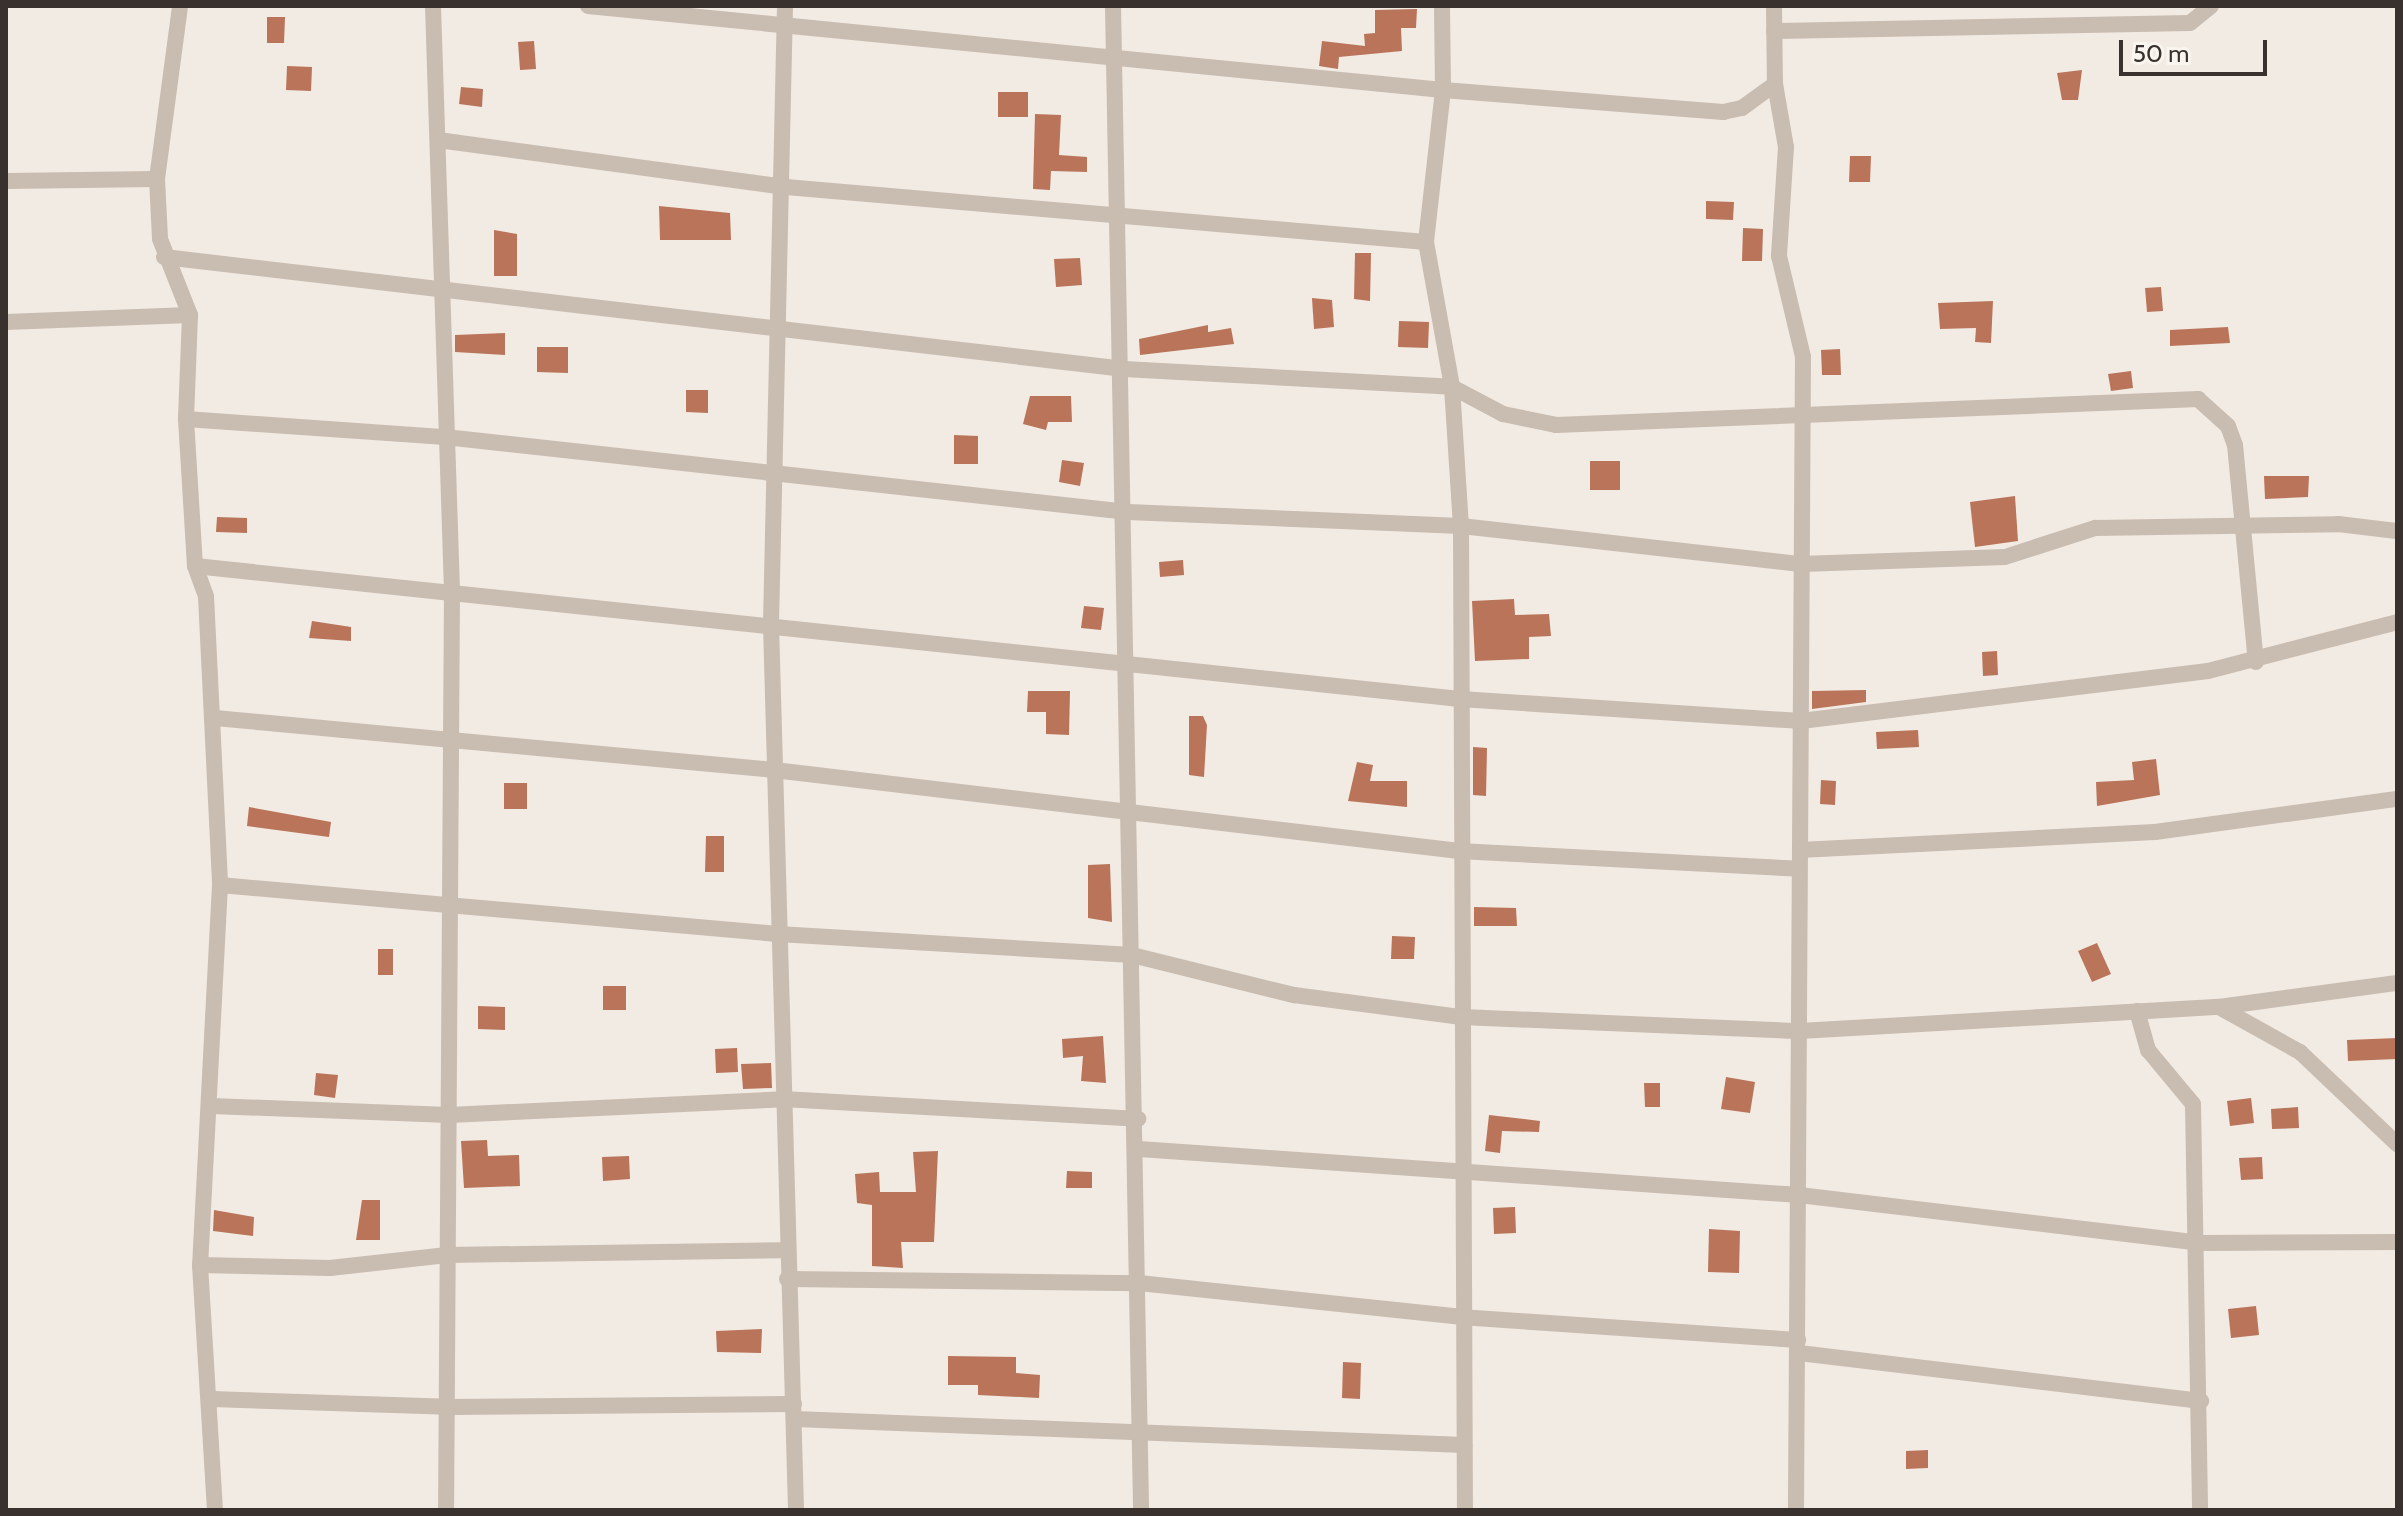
<!DOCTYPE html>
<html>
<head>
<meta charset="utf-8">
<style>
  body { margin:0 }
  #map { position:relative; width:2403px; height:1516px; overflow:hidden; background:#f2ebe3; font-family:Cabin,sans-serif }
  div>[style] { position:absolute }
  [style*='--x'] { left:calc(var(--x)*1px); top:calc(var(--y)*1px); width:calc(var(--w)*1px); rotate:calc(var(--a)*1deg) }
  .building>* { inset:0; background:#b9745a }
  .minor>* { height:16px; margin:-8px; padding:0 8px; transform-origin:8px; border-radius:8px; background:#c9bcb0 }
  span { translate:-50% -50%; white-space:nowrap; text-align:center; line-height:1.15; -webkit-text-stroke:7px #f9f5ef; paint-order:stroke }
  .frame { position:absolute; inset:0; border:8px solid #39312d; pointer-events:none }
  .scale { position:absolute; left:2119px; top:40px; width:148px; height:36px; box-sizing:border-box; border:4px solid #39312d; border-top:0; padding-left:10px; font-size:24px; line-height:28px; white-space:nowrap; color:#39312d; -webkit-text-stroke:6px #f9f5ef; paint-order:stroke }
</style>
</head>
<body>
<div id="map">
  <div class="building">
    <div style="clip-path:polygon(1417px 9px,1416px 28px,1401px 28px,1402px 51px,1339px 57px,1338px 69px,1319px 66px,1322px 41px,1365px 46px,1364px 34px,1375px 33px,1375px 10px)"></div>
    <div style="clip-path:polygon(267px 17px,285px 17px,284px 43px,267px 43px)"></div>
    <div style="clip-path:polygon(534px 41px,536px 69px,520px 70px,518px 42px)"></div>
    <div style="clip-path:polygon(287px 66px,312px 67px,311px 91px,286px 90px)"></div>
    <div style="clip-path:polygon(2082px 70px,2078px 100px,2062px 100px,2057px 73px)"></div>
    <div style="clip-path:polygon(461px 87px,483px 89px,482px 107px,459px 104px)"></div>
    <div style="clip-path:polygon(998px 92px,1028px 92px,1028px 117px,998px 117px)"></div>
    <div style="clip-path:polygon(1035px 114px,1061px 115px,1059px 155px,1087px 157px,1087px 172px,1051px 171px,1050px 190px,1033px 189px)"></div>
    <div style="clip-path:polygon(1850px 156px,1871px 156px,1870px 182px,1849px 182px)"></div>
    <div style="clip-path:polygon(1706px 201px,1734px 202px,1733px 220px,1706px 219px)"></div>
    <div style="clip-path:polygon(659px 206px,730px 213px,731px 240px,660px 240px)"></div>
    <div style="clip-path:polygon(1743px 228px,1763px 229px,1762px 261px,1742px 261px)"></div>
    <div style="clip-path:polygon(494px 230px,517px 234px,517px 276px,494px 276px)"></div>
    <div style="clip-path:polygon(1355px 253px,1371px 253px,1370px 301px,1354px 299px)"></div>
    <div style="clip-path:polygon(1080px 258px,1082px 285px,1056px 287px,1054px 259px)"></div>
    <div style="clip-path:polygon(2161px 287px,2163px 311px,2147px 312px,2145px 288px)"></div>
    <div style="clip-path:polygon(1312px 298px,1332px 300px,1334px 327px,1314px 329px)"></div>
    <div style="clip-path:polygon(1993px 301px,1991px 343px,1975px 342px,1976px 328px,1940px 329px,1938px 303px)"></div>
    <div style="clip-path:polygon(1399px 321px,1429px 322px,1428px 348px,1398px 347px)"></div>
    <div style="clip-path:polygon(1208px 325px,1208px 332px,1231px 328px,1234px 344px,1140px 355px,1139px 339px)"></div>
    <div style="clip-path:polygon(2228px 327px,2230px 343px,2170px 346px,2170px 330px)"></div>
    <div style="clip-path:polygon(505px 333px,505px 355px,455px 352px,455px 335px)"></div>
    <div style="clip-path:polygon(537px 347px,568px 347px,568px 373px,537px 372px)"></div>
    <div style="clip-path:polygon(1840px 349px,1841px 375px,1822px 375px,1821px 350px)"></div>
    <div style="clip-path:polygon(2131px 371px,2133px 388px,2111px 391px,2108px 374px)"></div>
    <div style="clip-path:polygon(686px 390px,708px 390px,708px 413px,686px 412px)"></div>
    <div style="clip-path:polygon(1030px 396px,1071px 396px,1072px 422px,1048px 422px,1046px 430px,1023px 424px)"></div>
    <div style="clip-path:polygon(954px 435px,978px 436px,978px 464px,954px 464px)"></div>
    <div style="clip-path:polygon(1062px 460px,1084px 463px,1080px 486px,1059px 482px)"></div>
    <div style="clip-path:polygon(1590px 461px,1620px 461px,1620px 490px,1590px 490px)"></div>
    <div style="clip-path:polygon(2264px 476px,2309px 476px,2308px 497px,2265px 499px)"></div>
    <div style="clip-path:polygon(2015px 496px,2018px 541px,1975px 547px,1970px 502px)"></div>
    <div style="clip-path:polygon(217px 517px,247px 518px,247px 533px,216px 532px)"></div>
    <div style="clip-path:polygon(1183px 560px,1184px 575px,1160px 577px,1159px 562px)"></div>
    <div style="clip-path:polygon(1514px 599px,1515px 615px,1549px 614px,1551px 636px,1529px 637px,1529px 659px,1475px 661px,1472px 601px)"></div>
    <div style="clip-path:polygon(1084px 606px,1104px 608px,1101px 630px,1081px 628px)"></div>
    <div style="clip-path:polygon(312px 621px,351px 627px,351px 641px,309px 638px)"></div>
    <div style="clip-path:polygon(1997px 651px,1998px 675px,1983px 676px,1982px 652px)"></div>
    <div style="clip-path:polygon(1866px 690px,1866px 702px,1812px 709px,1812px 691px)"></div>
    <div style="clip-path:polygon(1028px 691px,1070px 691px,1069px 735px,1046px 734px,1046px 712px,1027px 712px)"></div>
    <div style="clip-path:polygon(1189px 716px,1203px 716px,1207px 725px,1204px 777px,1189px 775px)"></div>
    <div style="clip-path:polygon(1918px 730px,1919px 747px,1877px 749px,1876px 732px)"></div>
    <div style="clip-path:polygon(1473px 747px,1487px 748px,1486px 796px,1473px 795px)"></div>
    <div style="clip-path:polygon(2156px 759px,2160px 795px,2097px 806px,2096px 782px,2134px 780px,2132px 762px)"></div>
    <div style="clip-path:polygon(1357px 762px,1373px 765px,1370px 781px,1407px 781px,1407px 807px,1348px 801px)"></div>
    <div style="clip-path:polygon(1821px 780px,1836px 781px,1835px 805px,1820px 804px)"></div>
    <div style="clip-path:polygon(504px 783px,527px 783px,527px 809px,504px 809px)"></div>
    <div style="clip-path:polygon(249px 807px,331px 822px,329px 837px,247px 826px)"></div>
    <div style="clip-path:polygon(706px 836px,724px 836px,724px 872px,705px 872px)"></div>
    <div style="clip-path:polygon(1110px 864px,1112px 922px,1088px 918px,1088px 865px)"></div>
    <div style="clip-path:polygon(1474px 907px,1516px 908px,1517px 926px,1474px 926px)"></div>
    <div style="clip-path:polygon(1392px 936px,1415px 937px,1414px 959px,1391px 959px)"></div>
    <div style="clip-path:polygon(2097px 943px,2111px 974px,2092px 982px,2078px 951px)"></div>
    <div style="clip-path:polygon(378px 949px,393px 949px,393px 975px,378px 975px)"></div>
    <div style="clip-path:polygon(603px 986px,626px 986px,626px 1010px,603px 1010px)"></div>
    <div style="clip-path:polygon(478px 1006px,505px 1007px,505px 1030px,478px 1029px)"></div>
    <div style="clip-path:polygon(1103px 1036px,1106px 1083px,1081px 1081px,1083px 1056px,1063px 1058px,1062px 1039px)"></div>
    <div style="clip-path:polygon(2397px 1038px,2397px 1059px,2348px 1061px,2347px 1040px)"></div>
    <div style="clip-path:polygon(737px 1048px,738px 1072px,716px 1073px,715px 1049px)"></div>
    <div style="clip-path:polygon(771px 1063px,772px 1088px,743px 1089px,741px 1064px)"></div>
    <div style="clip-path:polygon(316px 1073px,338px 1075px,335px 1098px,314px 1095px)"></div>
    <div style="clip-path:polygon(1726px 1077px,1755px 1082px,1750px 1113px,1721px 1109px)"></div>
    <div style="clip-path:polygon(1644px 1083px,1660px 1083px,1660px 1107px,1645px 1107px)"></div>
    <div style="clip-path:polygon(2251px 1098px,2254px 1123px,2230px 1126px,2227px 1101px)"></div>
    <div style="clip-path:polygon(2298px 1107px,2299px 1128px,2272px 1129px,2271px 1109px)"></div>
    <div style="clip-path:polygon(1489px 1115px,1540px 1121px,1539px 1132px,1502px 1131px,1500px 1153px,1485px 1151px)"></div>
    <div style="clip-path:polygon(487px 1140px,488px 1156px,519px 1155px,520px 1186px,464px 1188px,461px 1141px)"></div>
    <div style="clip-path:polygon(938px 1151px,934px 1242px,901px 1242px,903px 1268px,872px 1266px,872px 1205px,857px 1203px,855px 1174px,879px 1172px,880px 1192px,916px 1192px,913px 1152px)"></div>
    <div style="clip-path:polygon(629px 1156px,630px 1179px,603px 1181px,602px 1157px)"></div>
    <div style="clip-path:polygon(2262px 1157px,2263px 1179px,2241px 1180px,2239px 1158px)"></div>
    <div style="clip-path:polygon(1067px 1171px,1092px 1172px,1092px 1188px,1066px 1188px)"></div>
    <div style="clip-path:polygon(362px 1200px,380px 1200px,380px 1240px,356px 1240px)"></div>
    <div style="clip-path:polygon(1515px 1207px,1516px 1233px,1494px 1234px,1493px 1208px)"></div>
    <div style="clip-path:polygon(214px 1210px,254px 1217px,253px 1236px,213px 1231px)"></div>
    <div style="clip-path:polygon(1709px 1229px,1740px 1231px,1739px 1273px,1708px 1272px)"></div>
    <div style="clip-path:polygon(2256px 1306px,2259px 1335px,2231px 1338px,2228px 1309px)"></div>
    <div style="clip-path:polygon(762px 1329px,761px 1353px,717px 1352px,716px 1331px)"></div>
    <div style="clip-path:polygon(948px 1356px,1016px 1357px,1016px 1373px,1040px 1375px,1039px 1398px,978px 1395px,978px 1385px,948px 1385px)"></div>
    <div style="clip-path:polygon(1343px 1362px,1361px 1363px,1360px 1399px,1342px 1398px)"></div>
    <div style="clip-path:polygon(1928px 1450px,1928px 1468px,1906px 1469px,1906px 1451px)"></div>
  </div>
  <div class="minor">
    <div style="--x:433;--y:6;--w:586;--a:88.14"></div>
    <div style="--x:452;--y:592;--w:918;--a:90.37"></div>
    <div style="--x:588;--y:6;--w:859;--a:5.61"></div>
    <div style="--x:1443;--y:90;--w:153;--a:96.4"></div>
    <div style="--x:1426;--y:242;--w:147;--a:79.8"></div>
    <div style="--x:1452;--y:387;--w:58;--a:27.9"></div>
    <div style="--x:1503;--y:414;--w:54;--a:11.7"></div>
    <div style="--x:1556;--y:425;--w:643;--a:-2.32"></div>
    <div style="--x:2198;--y:399;--w:40;--a:42"></div>
    <div style="--x:2228;--y:426;--w:20;--a:70"></div>
    <div style="--x:2235;--y:445;--w:218;--a:84.5"></div>
    <div style="--x:785;--y:6;--w:619;--a:91.3"></div>
    <div style="--x:771;--y:625;--w:885;--a:88.38"></div>
    <div style="--x:1113;--y:6;--w:1504;--a:88.93"></div>
    <div style="--x:1442;--y:6;--w:84;--a:89.3"></div>
    <div style="--x:1443;--y:90;--w:281;--a:4.5"></div>
    <div style="--x:1723;--y:112;--w:19;--a:-12"></div>
    <div style="--x:1742;--y:108;--w:41;--a:-36"></div>
    <div style="--x:1774;--y:6;--w:78;--a:89.3"></div>
    <div style="--x:1775;--y:84;--w:64;--a:80.1"></div>
    <div style="--x:1786;--y:147;--w:109;--a:93.7"></div>
    <div style="--x:1779;--y:256;--w:104;--a:76.6"></div>
    <div style="--x:1803;--y:357;--w:1153;--a:90.35"></div>
    <div style="--x:1774;--y:31;--w:416;--a:-1.1"></div>
    <div style="--x:2190;--y:23;--w:27;--a:-39"></div>
    <div style="--x:438;--y:140;--w:351;--a:7.7"></div>
    <div style="--x:786;--y:187;--w:642;--a:4.91"></div>
    <div style="--x:157;--y:179;--w:175;--a:-82.4"></div>
    <div style="--x:6;--y:181;--w:151;--a:-0.8"></div>
    <div style="--x:157;--y:179;--w:60;--a:87.1"></div>
    <div style="--x:160;--y:239;--w:82;--a:68.5"></div>
    <div style="--x:190;--y:315;--w:104;--a:92.2"></div>
    <div style="--x:186;--y:419;--w:260;--a:4"></div>
    <div style="--x:445;--y:437;--w:687;--a:6.27"></div>
    <div style="--x:1128;--y:512;--w:333;--a:2.4"></div>
    <div style="--x:1461;--y:526;--w:342;--a:6.4"></div>
    <div style="--x:1801;--y:564;--w:204;--a:-2"></div>
    <div style="--x:2005;--y:557;--w:95;--a:-17.9"></div>
    <div style="--x:2095;--y:528;--w:243;--a:-0.9"></div>
    <div style="--x:2338;--y:524;--w:59;--a:6.8"></div>
    <div style="--x:164;--y:257;--w:967;--a:6.65"></div>
    <div style="--x:1124;--y:369;--w:328;--a:3.1"></div>
    <div style="--x:1452;--y:387;--w:139;--a:86.3"></div>
    <div style="--x:1461;--y:526;--w:984;--a:89.77"></div>
    <div style="--x:6;--y:322;--w:184;--a:-2.2"></div>
    <div style="--x:186;--y:419;--w:147;--a:86.5"></div>
    <div style="--x:195;--y:566;--w:32;--a:70"></div>
    <div style="--x:206;--y:596;--w:289;--a:87.2"></div>
    <div style="--x:220;--y:885;--w:381;--a:93"></div>
    <div style="--x:200;--y:1265;--w:245;--a:86.5"></div>
    <div style="--x:195;--y:566;--w:1272;--a:6"></div>
    <div style="--x:1460;--y:699;--w:342;--a:3.7"></div>
    <div style="--x:1801;--y:721;--w:410;--a:-7"></div>
    <div style="--x:2208;--y:671;--w:195;--a:-14.5"></div>
    <div style="--x:215;--y:718;--w:561;--a:5.31"></div>
    <div style="--x:774;--y:770;--w:690;--a:6.74"></div>
    <div style="--x:1459;--y:851;--w:341;--a:3"></div>
    <div style="--x:1800;--y:850;--w:355;--a:-2.9"></div>
    <div style="--x:2155;--y:832;--w:244;--a:-7.8"></div>
    <div style="--x:220;--y:885;--w:560;--a:5.02"></div>
    <div style="--x:778;--y:934;--w:355;--a:3.4"></div>
    <div style="--x:1132;--y:955;--w:167;--a:13.9"></div>
    <div style="--x:1294;--y:995;--w:169;--a:7.5"></div>
    <div style="--x:1462;--y:1017;--w:338;--a:2.4"></div>
    <div style="--x:1800;--y:1031;--w:420;--a:-3.3"></div>
    <div style="--x:2219;--y:1007;--w:180;--a:-7.7"></div>
    <div style="--x:2219;--y:1007;--w:93;--a:29.1"></div>
    <div style="--x:2300;--y:1052;--w:134;--a:43.5"></div>
    <div style="--x:2137;--y:1011;--w:41;--a:74.2"></div>
    <div style="--x:2148;--y:1050;--w:70;--a:50.2"></div>
    <div style="--x:2193;--y:1104;--w:406;--a:89"></div>
    <div style="--x:212;--y:1106;--w:237;--a:2.2"></div>
    <div style="--x:449;--y:1115;--w:334;--a:-2.7"></div>
    <div style="--x:783;--y:1099;--w:356;--a:3.2"></div>
    <div style="--x:1139;--y:1149;--w:662;--a:3.99"></div>
    <div style="--x:1799;--y:1195;--w:405;--a:6.8"></div>
    <div style="--x:2201;--y:1243;--w:196;--a:-0.3"></div>
    <div style="--x:200;--y:1265;--w:130;--a:1.3"></div>
    <div style="--x:330;--y:1268;--w:118;--a:-6.3"></div>
    <div style="--x:447;--y:1255;--w:339;--a:-0.8"></div>
    <div style="--x:787;--y:1279;--w:352;--a:0.7"></div>
    <div style="--x:1139;--y:1283;--w:323;--a:6"></div>
    <div style="--x:1460;--y:1317;--w:339;--a:3.9"></div>
    <div style="--x:1799;--y:1353;--w:405;--a:6.8"></div>
    <div style="--x:212;--y:1399;--w:235;--a:1.9"></div>
    <div style="--x:447;--y:1407;--w:347;--a:-0.5"></div>
    <div style="--x:795;--y:1419;--w:670;--a:2.23"></div>
  </div>
  <div class="frame"></div>
  <div class="scale">50 m</div>
</div>
</body>
</html>
